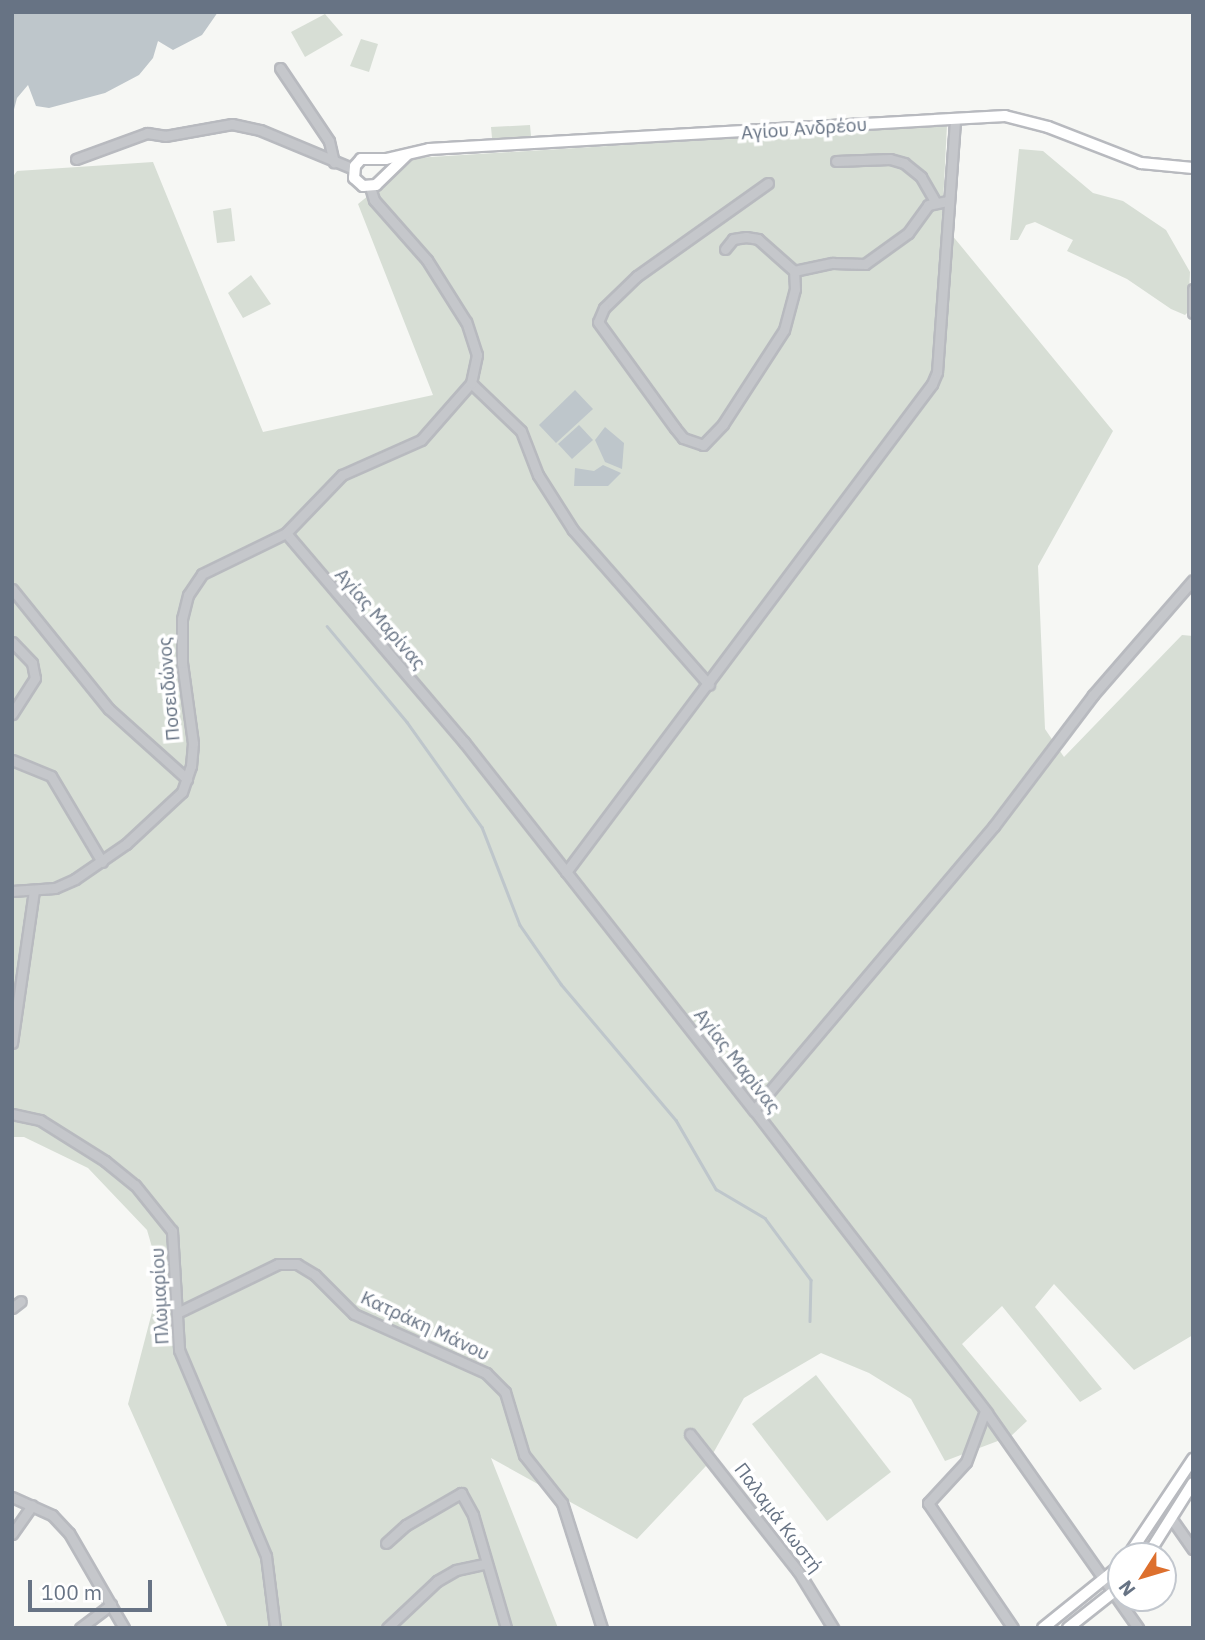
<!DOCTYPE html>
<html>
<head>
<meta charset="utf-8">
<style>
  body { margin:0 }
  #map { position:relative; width:1205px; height:1640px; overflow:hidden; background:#f6f7f4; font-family:"IBM Plex Sans",sans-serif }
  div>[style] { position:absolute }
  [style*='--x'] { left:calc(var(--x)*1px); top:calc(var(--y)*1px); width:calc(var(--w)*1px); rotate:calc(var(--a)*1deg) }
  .green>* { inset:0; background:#d7ded5 }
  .water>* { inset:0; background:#bec6cb }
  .stream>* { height:2.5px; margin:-1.25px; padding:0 1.25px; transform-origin:1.25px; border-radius:1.25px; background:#bec6cb }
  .roads { filter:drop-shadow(2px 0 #b8babf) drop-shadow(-2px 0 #b8babf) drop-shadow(0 2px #b8babf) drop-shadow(0 -2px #b8babf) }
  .minor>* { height:9px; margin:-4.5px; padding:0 4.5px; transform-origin:4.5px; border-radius:4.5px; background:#c5c7cb }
  .major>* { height:10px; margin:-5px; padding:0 5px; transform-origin:5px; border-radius:5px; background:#fff }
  span { translate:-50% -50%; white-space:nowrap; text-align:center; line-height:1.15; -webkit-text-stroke:7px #fff; paint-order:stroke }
  .street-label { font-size:19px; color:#677384 }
  .frame { position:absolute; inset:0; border:14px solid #677384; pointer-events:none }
  .north { position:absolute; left:1107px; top:1542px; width:70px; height:70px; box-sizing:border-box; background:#fff; border:2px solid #c2c7ce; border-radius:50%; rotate:233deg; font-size:19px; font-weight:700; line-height:28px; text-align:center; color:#677384 }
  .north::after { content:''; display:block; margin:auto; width:24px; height:32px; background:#dd702e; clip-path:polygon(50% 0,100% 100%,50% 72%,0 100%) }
  .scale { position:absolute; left:28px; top:1580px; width:124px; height:32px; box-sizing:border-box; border:4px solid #677384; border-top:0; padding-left:9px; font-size:21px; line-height:24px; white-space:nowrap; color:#677384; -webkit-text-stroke:5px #fff; paint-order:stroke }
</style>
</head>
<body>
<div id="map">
  <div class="green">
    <div style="clip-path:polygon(325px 14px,343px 35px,305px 57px,291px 32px)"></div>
    <div style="clip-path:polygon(361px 39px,378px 44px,369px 72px,350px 66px)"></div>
    <div style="clip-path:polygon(530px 125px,532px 147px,493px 149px,491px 127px)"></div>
    <div style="clip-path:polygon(947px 125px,942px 223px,1113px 431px,1038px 566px,1045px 729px,1064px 757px,1182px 635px,1193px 636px,1193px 1335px,1134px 1370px,1054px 1284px,1035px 1307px,1102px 1389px,1080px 1402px,1002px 1306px,962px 1344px,1027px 1421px,1011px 1436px,945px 1461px,911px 1399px,869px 1373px,821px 1353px,744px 1398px,706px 1466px,637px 1539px,491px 1458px,558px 1628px,228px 1628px,128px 1404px,161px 1278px,147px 1230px,88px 1168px,24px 1137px,12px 1137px,12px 178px,17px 171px,153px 162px,263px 432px,433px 395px,358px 204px,415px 158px)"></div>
    <div style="clip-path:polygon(1019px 149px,1043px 151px,1093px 193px,1123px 201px,1166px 230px,1190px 272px,1188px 312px,1185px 315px,1171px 309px,1127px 279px,1067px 251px,1073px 240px,1035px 222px,1026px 225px,1018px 240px,1010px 240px)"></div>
    <div style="clip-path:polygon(231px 208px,235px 241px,217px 243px,213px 211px)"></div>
    <div style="clip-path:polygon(251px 275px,271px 304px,243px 318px,228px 293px)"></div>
    <div style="clip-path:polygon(816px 1375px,891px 1472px,827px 1521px,752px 1424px)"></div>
  </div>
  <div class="water">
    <div style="clip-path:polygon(12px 12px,218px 12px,202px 35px,173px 50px,158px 41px,153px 58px,139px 75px,105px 93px,49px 108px,36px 106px,28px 85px,17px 98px,12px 117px)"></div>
    <div style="clip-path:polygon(575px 390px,593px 409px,556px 443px,539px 425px)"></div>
    <div style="clip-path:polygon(579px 425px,593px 440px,572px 459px,558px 444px)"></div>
    <div style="clip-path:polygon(605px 427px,624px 443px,622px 469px,605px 462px,595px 440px)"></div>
    <div style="clip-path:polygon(603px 465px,621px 473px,608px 486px,574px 486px,575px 468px,594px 471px)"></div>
  </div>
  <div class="stream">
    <div style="--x:327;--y:626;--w:125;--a:50.2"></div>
    <div style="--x:407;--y:722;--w:129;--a:54.5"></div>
    <div style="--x:482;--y:827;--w:105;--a:68.8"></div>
    <div style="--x:520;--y:925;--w:72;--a:55.2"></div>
    <div style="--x:561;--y:984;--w:178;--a:49.8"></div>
    <div style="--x:676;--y:1120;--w:80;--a:59.9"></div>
    <div style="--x:716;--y:1189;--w:57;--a:30.6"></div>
    <div style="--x:765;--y:1218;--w:77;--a:53.4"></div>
    <div style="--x:811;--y:1280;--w:41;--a:91.4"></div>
  </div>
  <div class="roads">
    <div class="minor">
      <div style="--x:280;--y:68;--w:88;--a:56.1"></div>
      <div style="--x:329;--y:141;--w:22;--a:77"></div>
      <div style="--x:76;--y:159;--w:76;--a:-20.1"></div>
      <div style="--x:147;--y:133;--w:18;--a:9"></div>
      <div style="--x:165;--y:136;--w:68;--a:-10.2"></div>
      <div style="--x:232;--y:124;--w:29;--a:12"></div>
      <div style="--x:260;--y:130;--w:102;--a:22.5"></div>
      <div style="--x:836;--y:161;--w:54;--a:-2.1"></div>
      <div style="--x:890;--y:159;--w:15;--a:16"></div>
      <div style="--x:904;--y:163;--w:22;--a:39"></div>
      <div style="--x:921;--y:177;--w:28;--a:60"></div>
      <div style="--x:768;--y:183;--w:161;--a:144.6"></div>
      <div style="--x:637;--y:276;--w:46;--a:135.9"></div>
      <div style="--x:604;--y:308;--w:15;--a:113"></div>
      <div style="--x:598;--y:322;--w:131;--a:54"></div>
      <div style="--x:675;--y:428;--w:13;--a:51"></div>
      <div style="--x:683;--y:438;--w:21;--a:19"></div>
      <div style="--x:703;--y:445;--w:29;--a:-46"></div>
      <div style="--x:723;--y:424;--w:112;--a:-57"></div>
      <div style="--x:784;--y:330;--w:42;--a:-75"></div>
      <div style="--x:795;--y:289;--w:18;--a:-93"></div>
      <div style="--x:725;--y:249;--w:13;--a:-51"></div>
      <div style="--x:733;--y:239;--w:13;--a:-9"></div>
      <div style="--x:746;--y:237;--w:12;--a:9"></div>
      <div style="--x:758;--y:239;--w:48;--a:41.6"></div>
      <div style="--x:794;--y:271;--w:40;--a:-12"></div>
      <div style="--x:833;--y:263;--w:32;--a:2"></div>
      <div style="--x:865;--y:264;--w:53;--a:-35.8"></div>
      <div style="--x:908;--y:233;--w:34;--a:-54"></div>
      <div style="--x:928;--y:205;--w:19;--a:-12"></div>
      <div style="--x:1193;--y:289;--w:24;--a:90"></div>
      <div style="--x:471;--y:383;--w:69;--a:43.8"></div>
      <div style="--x:521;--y:431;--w:47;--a:68.9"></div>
      <div style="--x:538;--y:475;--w:65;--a:57.5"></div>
      <div style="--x:573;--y:530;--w:206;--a:48.7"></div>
      <div style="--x:286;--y:533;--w:275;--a:49.6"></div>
      <div style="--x:464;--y:742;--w:469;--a:51.8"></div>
      <div style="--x:754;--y:1110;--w:382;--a:52.4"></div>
      <div style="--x:987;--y:1413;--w:263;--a:54.9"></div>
      <div style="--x:12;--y:589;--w:154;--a:51.1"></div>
      <div style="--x:109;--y:709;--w:105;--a:41.9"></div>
      <div style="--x:12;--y:642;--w:29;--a:46"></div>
      <div style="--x:32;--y:663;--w:15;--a:79"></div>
      <div style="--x:35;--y:678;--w:43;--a:122.6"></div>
      <div style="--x:12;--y:760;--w:42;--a:22.3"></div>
      <div style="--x:51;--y:776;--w:100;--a:59.3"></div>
      <div style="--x:566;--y:872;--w:610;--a:-53.13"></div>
      <div style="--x:932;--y:384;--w:13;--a:-67"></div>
      <div style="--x:937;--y:372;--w:254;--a:-85.9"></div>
      <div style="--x:12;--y:891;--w:43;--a:-4"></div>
      <div style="--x:55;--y:888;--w:22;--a:-24"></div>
      <div style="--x:75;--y:879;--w:62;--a:-34.5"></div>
      <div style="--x:126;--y:844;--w:76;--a:-42.9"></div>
      <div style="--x:182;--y:792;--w:28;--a:-71"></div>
      <div style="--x:191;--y:766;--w:23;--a:-85"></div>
      <div style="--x:193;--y:743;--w:81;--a:-97.8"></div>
      <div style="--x:182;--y:663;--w:44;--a:-90"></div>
      <div style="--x:182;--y:619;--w:25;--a:-76"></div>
      <div style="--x:188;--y:595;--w:25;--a:-56"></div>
      <div style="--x:202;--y:574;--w:93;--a:-26"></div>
      <div style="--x:286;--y:533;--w:81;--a:-46"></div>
      <div style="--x:342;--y:475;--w:86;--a:-23.9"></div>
      <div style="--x:421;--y:440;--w:76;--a:-48.7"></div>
      <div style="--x:471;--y:383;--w:29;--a:-78"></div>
      <div style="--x:477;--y:355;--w:35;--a:-108"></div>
      <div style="--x:466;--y:322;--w:73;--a:-122.2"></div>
      <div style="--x:427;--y:260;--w:80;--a:-131.5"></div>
      <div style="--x:374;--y:200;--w:14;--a:-107"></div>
      <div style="--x:12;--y:1043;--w:154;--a:-81.8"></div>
      <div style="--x:754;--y:1110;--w:372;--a:-49.8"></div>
      <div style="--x:994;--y:826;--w:164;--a:-52.9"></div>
      <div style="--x:1093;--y:695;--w:152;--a:-49"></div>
      <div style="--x:12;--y:1114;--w:29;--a:12"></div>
      <div style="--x:40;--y:1120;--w:77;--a:32.2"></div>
      <div style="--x:105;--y:1161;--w:38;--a:39"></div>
      <div style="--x:135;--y:1185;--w:59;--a:51.2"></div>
      <div style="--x:172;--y:1231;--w:119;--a:86.6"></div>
      <div style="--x:179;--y:1350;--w:224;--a:67.1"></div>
      <div style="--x:266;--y:1556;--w:73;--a:82.9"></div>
      <div style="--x:12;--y:1308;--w:11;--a:-38"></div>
      <div style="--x:177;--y:1313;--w:112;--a:-25.9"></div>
      <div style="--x:278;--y:1264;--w:19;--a:0"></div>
      <div style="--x:297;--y:1264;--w:21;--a:31"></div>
      <div style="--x:315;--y:1275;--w:55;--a:45"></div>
      <div style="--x:354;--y:1314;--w:145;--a:24.1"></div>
      <div style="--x:486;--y:1373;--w:27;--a:45"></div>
      <div style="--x:505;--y:1392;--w:66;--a:73.2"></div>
      <div style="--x:524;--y:1455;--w:61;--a:51.6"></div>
      <div style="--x:562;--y:1503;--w:131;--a:72.3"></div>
      <div style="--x:985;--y:1411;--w:54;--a:110.4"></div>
      <div style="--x:966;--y:1462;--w:56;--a:132.8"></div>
      <div style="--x:928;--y:1503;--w:151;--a:55.8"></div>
      <div style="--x:690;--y:1434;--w:174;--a:51.8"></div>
      <div style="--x:798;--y:1571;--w:67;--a:58.4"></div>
      <div style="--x:12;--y:1497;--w:44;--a:24.2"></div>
      <div style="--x:52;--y:1515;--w:25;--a:47"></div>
      <div style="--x:69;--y:1533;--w:110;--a:59.9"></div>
      <div style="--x:1171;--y:1518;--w:38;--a:55"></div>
      <div style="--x:12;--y:1534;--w:35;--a:-55"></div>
      <div style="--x:386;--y:1543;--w:27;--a:-42"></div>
      <div style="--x:406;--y:1525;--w:64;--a:-30.2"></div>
      <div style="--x:461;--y:1493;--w:25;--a:61"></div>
      <div style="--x:473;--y:1515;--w:118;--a:73.7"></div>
      <div style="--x:80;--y:1628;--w:39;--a:-37"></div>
      <div style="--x:387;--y:1628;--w:69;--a:-43.2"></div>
      <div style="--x:437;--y:1581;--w:22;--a:-30"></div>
      <div style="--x:456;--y:1570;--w:29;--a:-12"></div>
    </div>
    <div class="major">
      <div style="--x:407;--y:155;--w:43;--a:135.9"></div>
      <div style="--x:376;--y:185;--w:13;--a:176"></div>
      <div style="--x:363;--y:186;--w:12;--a:-138"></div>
      <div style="--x:354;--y:178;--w:12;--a:-85"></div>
      <div style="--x:355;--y:166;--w:9;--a:-49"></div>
      <div style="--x:361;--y:159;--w:25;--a:0"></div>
      <div style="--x:386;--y:159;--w:44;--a:-13.1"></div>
      <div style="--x:429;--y:149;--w:577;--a:-3.28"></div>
      <div style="--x:1005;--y:116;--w:44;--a:14.3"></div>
      <div style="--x:1048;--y:127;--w:100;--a:21.2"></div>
      <div style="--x:1141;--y:163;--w:52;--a:5.5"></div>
      <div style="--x:1128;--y:1556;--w:117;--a:-56.2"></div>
      <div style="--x:1147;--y:1556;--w:86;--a:-57.8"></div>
      <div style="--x:1043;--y:1628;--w:100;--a:-38.9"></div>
      <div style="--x:1068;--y:1628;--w:68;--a:-38.4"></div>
    </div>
  </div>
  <div class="street-label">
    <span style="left:804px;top:129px;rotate:-4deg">Αγίου Ανδρέου</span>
    <span style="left:380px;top:619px;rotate:49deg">Αγίας Μαρίνας</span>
    <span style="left:169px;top:689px;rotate:-95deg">Ποσειδώνος</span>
    <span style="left:737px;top:1061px;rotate:52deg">Αγίας Μαρίνας</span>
    <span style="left:160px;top:1296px;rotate:-93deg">Πλωμαρίου</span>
    <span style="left:425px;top:1326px;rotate:25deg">Κατράκη Μάνου</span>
    <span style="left:778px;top:1518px;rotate:53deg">Παλαμά Κωστή</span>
  </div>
  <div class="frame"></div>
  <div class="north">N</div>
  <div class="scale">100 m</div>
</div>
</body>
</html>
